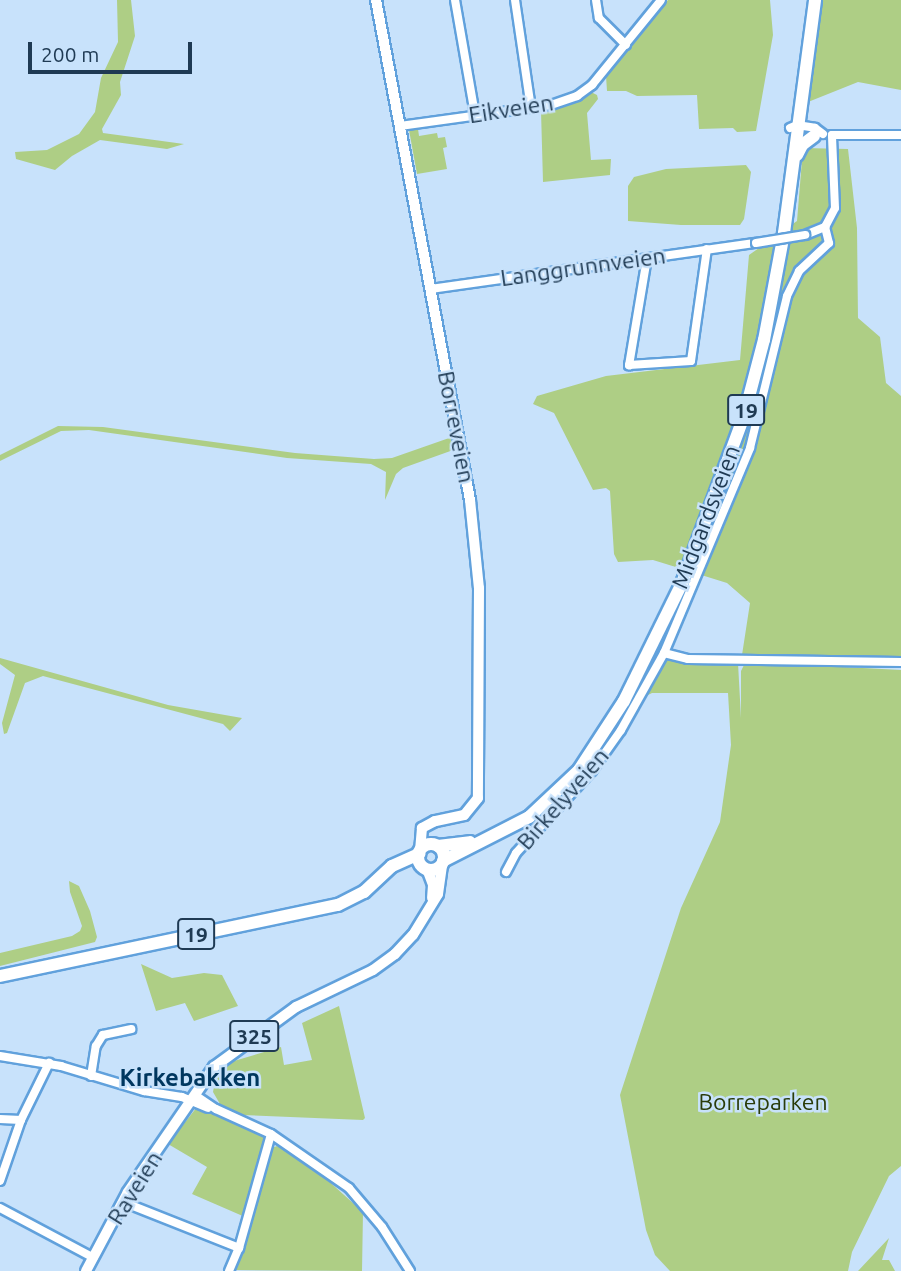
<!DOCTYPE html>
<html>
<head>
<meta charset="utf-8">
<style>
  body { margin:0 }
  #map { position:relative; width:901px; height:1271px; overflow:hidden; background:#c8e2fb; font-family:Ubuntu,sans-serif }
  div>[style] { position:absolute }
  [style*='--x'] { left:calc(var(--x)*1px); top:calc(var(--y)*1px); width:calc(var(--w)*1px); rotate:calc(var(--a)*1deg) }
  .green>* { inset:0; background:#aece85 }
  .roads { filter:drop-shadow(2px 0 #61a1dc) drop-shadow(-2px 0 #61a1dc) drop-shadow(0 2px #61a1dc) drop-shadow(0 -2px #61a1dc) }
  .minor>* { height:8px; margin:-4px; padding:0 4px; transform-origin:4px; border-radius:4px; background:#fff }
  .major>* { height:10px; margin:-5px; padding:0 5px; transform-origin:5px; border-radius:5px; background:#fff }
  .highway>* { height:12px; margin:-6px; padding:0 6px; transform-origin:6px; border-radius:6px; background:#fff }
  .highway>.ring { margin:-6px; padding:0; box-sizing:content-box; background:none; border:12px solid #fff; border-radius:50% }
  .bridges { filter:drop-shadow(2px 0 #61a1dc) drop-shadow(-2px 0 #61a1dc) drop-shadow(0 2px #61a1dc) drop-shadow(0 -2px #61a1dc) }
  .minor-bridge>* { height:8px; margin:-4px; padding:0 4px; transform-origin:4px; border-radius:4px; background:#fff }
  span { translate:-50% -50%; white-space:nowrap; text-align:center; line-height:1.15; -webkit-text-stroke:5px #c8e2fb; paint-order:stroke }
  .shield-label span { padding:2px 5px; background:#c8e2fb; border:2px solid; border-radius:5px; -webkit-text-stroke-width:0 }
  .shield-label { font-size:21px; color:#1f3a53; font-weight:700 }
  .street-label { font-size:23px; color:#1f3a53 }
  .park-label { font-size:23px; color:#2a3c0a }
  .neighbourhood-label { font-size:24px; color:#00375f; font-weight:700 }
  .scale { position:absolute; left:28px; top:42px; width:164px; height:32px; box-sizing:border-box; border:4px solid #1f3a53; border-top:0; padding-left:9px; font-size:21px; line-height:24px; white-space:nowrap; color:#1f3a53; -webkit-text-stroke:5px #c8e2fb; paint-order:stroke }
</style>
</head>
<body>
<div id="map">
  <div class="green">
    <div style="clip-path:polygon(117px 0,131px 0,135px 36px,120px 82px,121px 95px,102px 129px,103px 133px,184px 144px,167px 149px,100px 140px,72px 156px,55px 170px,16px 159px,15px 152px,47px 150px,79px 134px,95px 112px,101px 78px,118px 42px)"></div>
    <div style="clip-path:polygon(668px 0,770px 0,773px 35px,756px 131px,737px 132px,733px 128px,699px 129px,697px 95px,637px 96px,626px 91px,607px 91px,606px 76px)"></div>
    <div style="clip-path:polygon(819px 0,901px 0,901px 90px,858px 82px,808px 102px)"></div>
    <div style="clip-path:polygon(591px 92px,597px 95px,598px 99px,587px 113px,591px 160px,611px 159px,610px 175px,543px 182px,541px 111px,565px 105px)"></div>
    <div style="clip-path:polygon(418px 129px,419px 136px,437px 133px,438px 138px,445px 137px,447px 147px,443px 148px,447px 169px,417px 174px,409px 130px)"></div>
    <div style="clip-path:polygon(803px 148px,848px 149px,857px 228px,858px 318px,880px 337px,886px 383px,901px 396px,901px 661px,742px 655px,750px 603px,727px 583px,666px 564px,653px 560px,618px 562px,614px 554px,610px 491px,606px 488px,593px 490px,554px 413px,533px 404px,537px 396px,606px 376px,740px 360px,749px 255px,797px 221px)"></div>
    <div style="clip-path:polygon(746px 165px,751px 172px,744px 219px,740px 225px,681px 225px,628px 221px,628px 186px,634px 177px,666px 169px)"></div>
    <div style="clip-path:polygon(58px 426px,103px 427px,295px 453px,374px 459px,392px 458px,452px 437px,456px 449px,403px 468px,396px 474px,385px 500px,386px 472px,371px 464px,287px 458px,89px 430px,61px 431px,0 461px,0 455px)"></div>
    <div style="clip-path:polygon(671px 657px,738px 663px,741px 718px,741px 671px,744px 665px,750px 662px,901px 670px,901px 1166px,889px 1176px,852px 1252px,848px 1271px,670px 1271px,655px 1255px,646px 1230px,620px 1095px,681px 908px,720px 822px,731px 745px,728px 693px,652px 693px,644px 697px,661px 663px)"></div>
    <div style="clip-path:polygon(0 658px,168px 705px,242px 718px,230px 731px,223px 724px,43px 676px,25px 683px,7px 733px,4px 734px,2px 723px,15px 675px,0 664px)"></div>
    <div style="clip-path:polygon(69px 881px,79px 886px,90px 911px,97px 937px,95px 942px,0 966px,0 953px,72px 936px,80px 931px,82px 926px,70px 892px)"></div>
    <div style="clip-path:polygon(141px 964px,172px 978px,204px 973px,222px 975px,238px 1006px,194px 1021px,185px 1003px,156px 1011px)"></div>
    <div style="clip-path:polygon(339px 1006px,365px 1118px,363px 1120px,242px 1115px,220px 1104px,213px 1092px,215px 1081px,223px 1069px,234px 1061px,281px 1047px,284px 1065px,312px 1060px,302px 1023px)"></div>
    <div style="clip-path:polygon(197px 1107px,239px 1122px,264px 1136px,245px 1217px,192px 1194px,207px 1167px,168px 1144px)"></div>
    <div style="clip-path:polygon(277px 1146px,314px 1168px,363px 1212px,362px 1271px,234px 1270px,243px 1248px,269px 1149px)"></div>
    <div style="clip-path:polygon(889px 1238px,882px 1260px,889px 1260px,895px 1271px,858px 1271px)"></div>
  </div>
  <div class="roads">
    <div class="minor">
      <div style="--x:455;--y:0;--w:117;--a:80.1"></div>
      <div style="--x:515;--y:0;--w:109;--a:81.6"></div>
      <div style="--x:596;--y:0;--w:18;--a:81"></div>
      <div style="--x:599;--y:18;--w:38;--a:45"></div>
      <div style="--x:400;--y:126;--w:152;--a:-7.9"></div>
      <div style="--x:551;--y:105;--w:28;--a:-19"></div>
      <div style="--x:577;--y:96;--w:19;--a:-36"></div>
      <div style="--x:592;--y:85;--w:109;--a:-50.9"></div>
      <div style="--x:790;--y:128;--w:8;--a:-23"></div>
      <div style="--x:797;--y:125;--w:18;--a:9"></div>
      <div style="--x:815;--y:128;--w:10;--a:37"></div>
      <div style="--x:805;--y:235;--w:22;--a:-22"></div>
      <div style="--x:825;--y:227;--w:21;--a:-62"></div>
      <div style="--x:835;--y:208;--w:73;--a:-92.4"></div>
      <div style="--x:832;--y:135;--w:69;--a:0"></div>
      <div style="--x:647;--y:258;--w:109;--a:99.5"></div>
      <div style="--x:629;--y:365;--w:62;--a:-3.7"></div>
      <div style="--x:691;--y:361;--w:113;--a:-81.9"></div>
      <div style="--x:431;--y:289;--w:328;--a:-8.1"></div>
      <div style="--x:664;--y:653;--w:25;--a:14"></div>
      <div style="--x:688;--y:659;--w:213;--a:0.8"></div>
      <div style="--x:506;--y:872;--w:21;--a:-62"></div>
      <div style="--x:516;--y:853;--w:112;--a:-47.2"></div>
      <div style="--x:592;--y:771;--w:50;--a:-54.7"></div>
      <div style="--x:621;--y:730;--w:88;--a:-60.8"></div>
      <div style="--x:664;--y:653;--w:222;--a:-67.2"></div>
      <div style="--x:750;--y:448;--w:156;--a:-76.3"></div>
      <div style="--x:787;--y:296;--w:28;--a:-64"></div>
      <div style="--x:799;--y:271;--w:41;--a:-43"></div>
      <div style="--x:829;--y:243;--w:16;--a:-104"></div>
      <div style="--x:0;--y:1056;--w:62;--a:9.3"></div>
      <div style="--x:61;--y:1066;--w:87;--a:16.8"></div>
      <div style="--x:144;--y:1091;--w:38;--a:9"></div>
      <div style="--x:182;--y:1097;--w:28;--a:23"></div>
      <div style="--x:91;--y:1076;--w:30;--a:-81"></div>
      <div style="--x:96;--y:1046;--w:13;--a:-58"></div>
      <div style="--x:103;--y:1035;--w:29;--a:-12"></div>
      <div style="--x:195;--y:1095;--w:25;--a:34"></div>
      <div style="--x:216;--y:1109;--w:60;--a:24.4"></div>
      <div style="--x:271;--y:1134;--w:95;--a:34.7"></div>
      <div style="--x:349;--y:1188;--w:51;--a:49.8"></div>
      <div style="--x:382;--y:1227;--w:52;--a:57.5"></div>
      <div style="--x:0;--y:1119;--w:21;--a:3"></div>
      <div style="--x:0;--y:1181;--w:65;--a:-71"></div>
      <div style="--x:21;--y:1120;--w:64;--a:-63.8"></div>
      <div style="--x:123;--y:1202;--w:125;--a:21.6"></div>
      <div style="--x:0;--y:1208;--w:106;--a:28"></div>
      <div style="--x:229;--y:1271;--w:25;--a:-67"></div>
      <div style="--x:239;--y:1248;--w:118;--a:-74.3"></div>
    </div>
    <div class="major">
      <div style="--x:376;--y:0;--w:509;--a:79.35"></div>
      <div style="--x:470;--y:500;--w:88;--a:84.2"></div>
      <div style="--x:479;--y:588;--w:210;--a:90.3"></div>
      <div style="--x:478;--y:798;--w:22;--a:129"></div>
      <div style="--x:464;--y:815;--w:30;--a:168"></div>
      <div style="--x:435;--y:821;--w:15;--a:152"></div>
      <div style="--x:422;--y:828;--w:22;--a:95"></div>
      <div style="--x:427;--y:869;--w:17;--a:69"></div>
      <div style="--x:433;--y:885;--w:13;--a:94"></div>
      <div style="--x:86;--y:1271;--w:89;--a:-62"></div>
      <div style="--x:128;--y:1192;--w:152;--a:-55.5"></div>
      <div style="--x:214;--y:1067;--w:102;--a:-36.2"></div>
      <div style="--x:296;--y:1007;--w:85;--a:-25.7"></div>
      <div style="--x:373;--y:970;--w:27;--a:-36"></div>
      <div style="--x:395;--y:954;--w:26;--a:-47"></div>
      <div style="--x:413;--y:935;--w:48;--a:-58.6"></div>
      <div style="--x:438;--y:894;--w:30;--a:-82"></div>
    </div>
    <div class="highway">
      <div style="--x:797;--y:155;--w:11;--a:-63"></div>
      <div style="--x:802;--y:145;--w:15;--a:-37"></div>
      <div class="ring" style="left:418px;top:844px;width:14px;height:14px"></div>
      <div style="--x:438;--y:846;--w:32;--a:-7"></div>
      <div style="--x:443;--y:861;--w:97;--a:-27.1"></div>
      <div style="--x:529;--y:817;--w:69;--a:-43.2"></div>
      <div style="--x:579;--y:770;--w:82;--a:-56.9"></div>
      <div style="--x:624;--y:701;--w:134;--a:-63.8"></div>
      <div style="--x:683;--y:581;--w:176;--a:-69.7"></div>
      <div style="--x:744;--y:416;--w:79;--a:-75.3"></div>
      <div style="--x:764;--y:340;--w:109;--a:-79.4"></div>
      <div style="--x:784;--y:233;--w:235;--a:-82.4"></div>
      <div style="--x:0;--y:976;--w:345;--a:-11.9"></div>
      <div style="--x:338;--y:905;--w:29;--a:-27"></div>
      <div style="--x:364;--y:892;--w:38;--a:-43"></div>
      <div style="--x:392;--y:866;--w:30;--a:-24"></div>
    </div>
  </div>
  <div class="bridges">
    <div class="minor-bridge">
      <div style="--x:756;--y:243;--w:50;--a:-9.3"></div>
    </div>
  </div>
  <div class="shield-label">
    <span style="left:746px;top:410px">19</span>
    <span style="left:196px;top:934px">19</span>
    <span style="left:254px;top:1036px">325</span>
  </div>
  <div class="street-label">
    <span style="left:511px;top:109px;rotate:-9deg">Eikveien</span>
    <span style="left:583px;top:267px;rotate:-8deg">Langgrunnveien</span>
    <span style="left:456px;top:427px;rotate:79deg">Borreveien</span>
    <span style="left:706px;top:517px;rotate:-69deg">Midgardsveien</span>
    <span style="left:563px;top:799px;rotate:-49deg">Birkelyveien</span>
    <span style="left:135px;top:1188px;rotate:-58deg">Raveien</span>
  </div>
  <div class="park-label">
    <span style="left:763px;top:1102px">Borreparken</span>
  </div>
  <div class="neighbourhood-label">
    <span style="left:190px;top:1078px">Kirkebakken</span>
  </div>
  <div class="scale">200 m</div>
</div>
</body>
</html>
